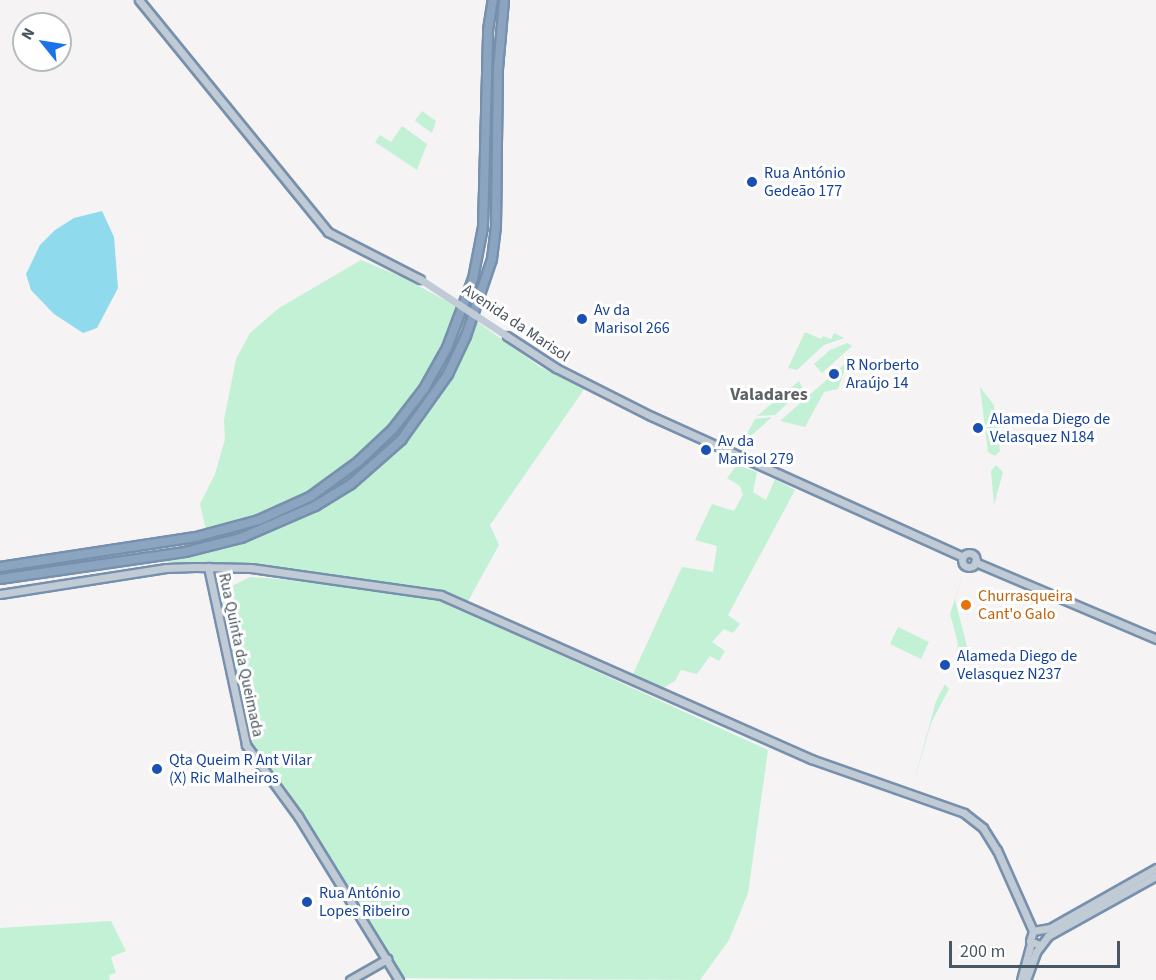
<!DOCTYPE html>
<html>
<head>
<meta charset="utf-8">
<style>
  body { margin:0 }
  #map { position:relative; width:1156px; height:980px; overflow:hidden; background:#f5f3f3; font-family:"Source Sans 3",sans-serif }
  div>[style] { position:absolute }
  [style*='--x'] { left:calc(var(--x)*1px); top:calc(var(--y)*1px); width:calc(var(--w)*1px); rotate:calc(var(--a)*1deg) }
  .green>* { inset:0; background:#c3f1d5 }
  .water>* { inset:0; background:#90daee }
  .roads { filter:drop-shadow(2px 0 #7690ad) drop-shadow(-2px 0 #7690ad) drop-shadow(0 2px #7690ad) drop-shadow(0 -2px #7690ad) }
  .secondary>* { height:7px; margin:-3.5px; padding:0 3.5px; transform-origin:3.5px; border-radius:3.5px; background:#c1cbd6 }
  .secondary>.ring { margin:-3.5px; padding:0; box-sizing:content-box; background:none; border:7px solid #c1cbd6; border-radius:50% }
  .highway>* { height:8px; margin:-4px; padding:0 4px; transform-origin:4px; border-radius:4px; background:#8ba5c1 }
  .secondary-bridge>* { height:7px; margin:-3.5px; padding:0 3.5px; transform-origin:3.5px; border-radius:3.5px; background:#c1cbd6 }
  .dots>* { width:16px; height:16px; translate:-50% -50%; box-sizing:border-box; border:3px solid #fff; border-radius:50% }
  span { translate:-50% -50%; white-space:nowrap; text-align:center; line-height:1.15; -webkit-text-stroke:6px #fff; paint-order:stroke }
  .transit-label { font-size:16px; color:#164399 }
  .left { translate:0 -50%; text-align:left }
  .street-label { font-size:16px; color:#4a5661 }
  .food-label { font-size:16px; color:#c56008 }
  .neighbourhood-label { font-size:18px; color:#5f6368; font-weight:700 }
  .north { position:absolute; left:12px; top:12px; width:60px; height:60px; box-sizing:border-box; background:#fff; border:2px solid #b7bbc0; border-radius:50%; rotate:300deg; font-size:16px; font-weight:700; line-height:24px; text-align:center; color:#4a5661 }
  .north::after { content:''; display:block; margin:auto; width:21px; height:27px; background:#1a73e8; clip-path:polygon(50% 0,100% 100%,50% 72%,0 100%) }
  .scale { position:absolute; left:949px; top:941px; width:171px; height:27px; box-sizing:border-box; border:3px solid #4a5661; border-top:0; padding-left:8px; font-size:18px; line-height:21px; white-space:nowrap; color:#4a5661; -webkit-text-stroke:4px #fff; paint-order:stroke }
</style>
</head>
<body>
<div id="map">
  <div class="green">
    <div style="clip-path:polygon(422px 111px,436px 121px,432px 133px,415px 121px)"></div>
    <div style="clip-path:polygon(402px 126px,427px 144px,417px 170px,375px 142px,380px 135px,391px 142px)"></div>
    <div style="clip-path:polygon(361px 260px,402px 277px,454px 305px,540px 367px,585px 388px,490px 525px,499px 545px,467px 603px,439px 593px,363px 579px,237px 563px,161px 562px,211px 552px,200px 504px,215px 474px,225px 439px,224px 420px,236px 359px,250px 333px,279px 308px)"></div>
    <div style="clip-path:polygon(805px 332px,821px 339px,823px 336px,831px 339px,834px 333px,844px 338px,824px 345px,797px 370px,788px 368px)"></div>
    <div style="clip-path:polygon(847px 343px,852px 346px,822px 373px,814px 364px,830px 350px)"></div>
    <div style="clip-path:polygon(848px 361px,838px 389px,824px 392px,805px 427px,780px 421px)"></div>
    <div style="clip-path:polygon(799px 381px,803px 389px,775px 415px,757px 416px)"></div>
    <div style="clip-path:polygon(980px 387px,994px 405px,1000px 451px,995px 456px,988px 452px)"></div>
    <div style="clip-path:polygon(772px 417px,743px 443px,742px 442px,755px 419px)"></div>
    <div style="clip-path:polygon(737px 465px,757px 472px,753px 492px,766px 500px,775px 479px,795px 490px,728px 615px,740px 624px,733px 633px,724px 629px,712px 642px,725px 651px,719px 661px,710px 656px,697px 674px,681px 670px,675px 681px,661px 689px,632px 676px,682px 567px,713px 572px,717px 546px,695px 540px,712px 504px,734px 511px,743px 495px,740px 486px,727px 478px)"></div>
    <div style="clip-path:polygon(996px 465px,1003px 472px,994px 505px,991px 471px)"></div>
    <div style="clip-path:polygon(216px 574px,230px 587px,250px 577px,266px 578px,350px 585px,444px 602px,768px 750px,748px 893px,729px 940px,700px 980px,403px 978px,303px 813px,253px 752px,244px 731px)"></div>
    <div style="clip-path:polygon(963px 574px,955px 600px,967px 646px,965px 658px,956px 657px,958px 643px,950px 614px)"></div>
    <div style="clip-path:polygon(898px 627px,929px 642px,921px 659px,890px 644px)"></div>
    <div style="clip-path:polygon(945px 684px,949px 689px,931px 723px,912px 789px,936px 701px)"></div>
    <div style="clip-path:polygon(111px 921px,126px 951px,111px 957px,116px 973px,109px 975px,110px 980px,0 980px,0 928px)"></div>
  </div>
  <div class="water">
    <div style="clip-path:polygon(102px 211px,114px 237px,118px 288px,97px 328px,83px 333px,54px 314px,31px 290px,26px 274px,40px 245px,55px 230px,74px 218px)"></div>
  </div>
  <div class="roads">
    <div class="secondary">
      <div style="--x:139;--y:0;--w:299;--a:50.8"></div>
      <div style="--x:328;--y:232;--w:103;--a:27.1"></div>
      <div style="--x:507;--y:336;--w:59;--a:33.1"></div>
      <div style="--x:556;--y:368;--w:106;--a:26.8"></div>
      <div style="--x:651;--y:416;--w:342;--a:24.3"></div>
      <div class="ring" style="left:962px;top:553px;width:7px;height:7px"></div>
      <div style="--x:975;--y:562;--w:197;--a:23"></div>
      <div style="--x:208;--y:567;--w:182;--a:77.9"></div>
      <div style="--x:246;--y:745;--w:88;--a:53.8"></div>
      <div style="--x:298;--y:816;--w:193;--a:58.4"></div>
      <div style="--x:0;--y:594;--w:168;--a:-8.9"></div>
      <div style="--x:166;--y:568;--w:29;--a:-2"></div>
      <div style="--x:195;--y:567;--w:56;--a:1"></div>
      <div style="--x:251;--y:568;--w:192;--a:8.1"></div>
      <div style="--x:441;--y:595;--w:405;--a:23.9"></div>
      <div style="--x:811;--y:759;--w:162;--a:19.4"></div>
      <div style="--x:964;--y:813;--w:24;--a:38"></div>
      <div style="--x:983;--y:828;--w:26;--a:58"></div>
      <div style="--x:997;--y:850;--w:89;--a:66"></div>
      <div style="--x:1033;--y:931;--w:10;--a:107"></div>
      <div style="--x:1030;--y:941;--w:11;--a:22"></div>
      <div style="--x:1033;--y:931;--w:17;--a:-10"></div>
      <div style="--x:1050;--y:928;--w:122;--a:-29.5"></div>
      <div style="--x:350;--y:980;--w:43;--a:-29.6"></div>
      <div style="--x:1021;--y:980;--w:39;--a:-75"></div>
      <div style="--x:1026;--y:980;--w:30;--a:-70"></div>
      <div style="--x:1036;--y:952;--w:20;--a:-53"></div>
      <div style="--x:1048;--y:936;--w:124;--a:-29.1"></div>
    </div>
    <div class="highway">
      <div style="--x:0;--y:567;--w:198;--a:-8.7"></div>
      <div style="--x:196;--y:537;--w:65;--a:-15.1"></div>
      <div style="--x:259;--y:520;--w:56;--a:-24.3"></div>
      <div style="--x:310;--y:497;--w:59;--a:-36.1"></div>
      <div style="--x:358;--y:462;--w:48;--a:-43.3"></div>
      <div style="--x:393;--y:429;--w:51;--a:-52.2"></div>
      <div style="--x:424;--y:389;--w:47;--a:-60.7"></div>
      <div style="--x:447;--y:348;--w:74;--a:-69.4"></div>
      <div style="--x:473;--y:279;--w:53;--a:-79.1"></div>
      <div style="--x:483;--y:227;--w:197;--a:-88.5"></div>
      <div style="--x:488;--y:30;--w:30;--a:-81"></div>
      <div style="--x:0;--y:579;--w:187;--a:-8.3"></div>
      <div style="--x:185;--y:552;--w:58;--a:-14"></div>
      <div style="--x:241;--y:538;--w:81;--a:-23.4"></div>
      <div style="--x:315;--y:506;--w:42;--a:-31.4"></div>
      <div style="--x:351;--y:484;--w:67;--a:-41.3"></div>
      <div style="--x:401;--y:440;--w:81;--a:-54.5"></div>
      <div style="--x:448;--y:374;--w:42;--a:-64.7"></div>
      <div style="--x:466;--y:336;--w:81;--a:-71.3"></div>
      <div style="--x:492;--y:259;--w:33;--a:-83"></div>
      <div style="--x:496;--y:226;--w:157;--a:-89.3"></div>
      <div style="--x:498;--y:69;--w:69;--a:-85"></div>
    </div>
  </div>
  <div class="secondary-bridge">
    <div style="--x:420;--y:279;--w:104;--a:33.2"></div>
  </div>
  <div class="dots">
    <div style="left:752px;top:182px;background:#1a4fb4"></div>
    <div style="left:582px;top:319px;background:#1a4fb4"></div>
    <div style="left:834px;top:374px;background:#1a4fb4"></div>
    <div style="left:978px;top:428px;background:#1a4fb4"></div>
    <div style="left:706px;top:450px;background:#1a4fb4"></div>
    <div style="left:966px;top:605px;background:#e8710a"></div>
    <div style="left:945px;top:665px;background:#1a4fb4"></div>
    <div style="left:157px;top:769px;background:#1a4fb4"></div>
    <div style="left:307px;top:902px;background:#1a4fb4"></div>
  </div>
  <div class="transit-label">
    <span class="left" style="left:764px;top:182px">Rua António<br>Gedeão 177</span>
    <span class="left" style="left:594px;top:319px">Av da<br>Marisol 266</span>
    <span class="left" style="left:846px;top:374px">R Norberto<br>Araújo 14</span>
    <span class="left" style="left:990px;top:428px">Alameda Diego de<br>Velasquez N184</span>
    <span class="left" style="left:718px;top:450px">Av da<br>Marisol 279</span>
    <span class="left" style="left:957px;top:665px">Alameda Diego de<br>Velasquez N237</span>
    <span class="left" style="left:169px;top:769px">Qta Queim R Ant Vilar<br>(X) Ric Malheiros</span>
    <span class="left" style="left:319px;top:902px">Rua António<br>Lopes Ribeiro</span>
  </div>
  <div class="street-label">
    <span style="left:516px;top:323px;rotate:34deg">Avenida da Marisol</span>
    <span style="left:241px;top:655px;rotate:78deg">Rua Quinta da Queimada</span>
  </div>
  <div class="food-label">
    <span class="left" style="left:978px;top:605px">Churrasqueira<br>Cant'o Galo</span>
  </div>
  <div class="neighbourhood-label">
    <span style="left:769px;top:395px">Valadares</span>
  </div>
  <div class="north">N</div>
  <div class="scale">200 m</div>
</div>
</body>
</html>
